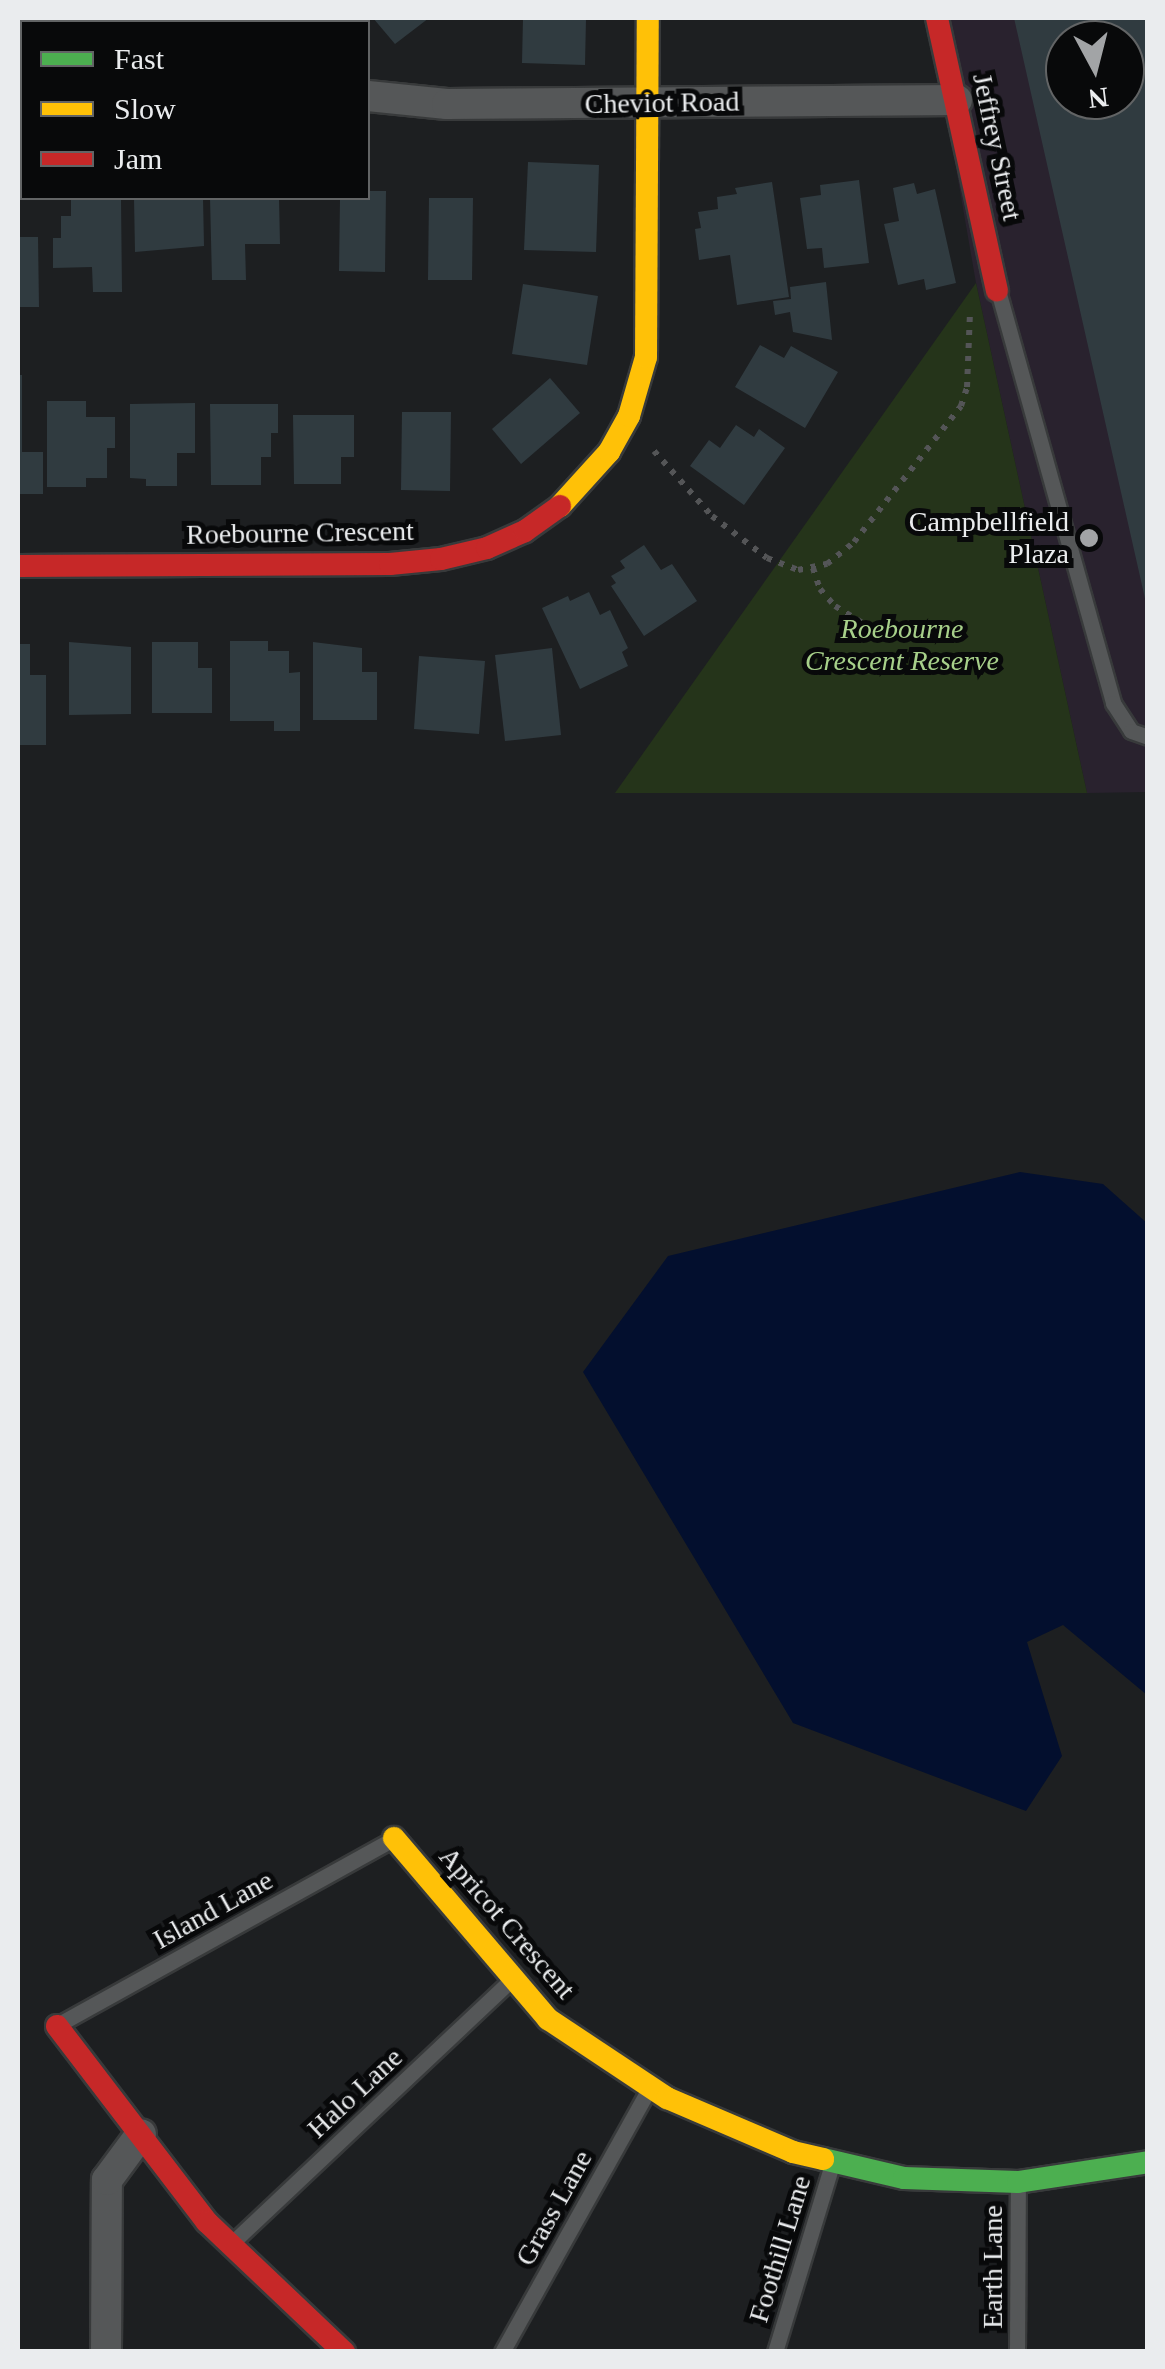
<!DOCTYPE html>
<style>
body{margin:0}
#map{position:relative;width:1165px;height:2369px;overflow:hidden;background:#1d1f21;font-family:Georgia,serif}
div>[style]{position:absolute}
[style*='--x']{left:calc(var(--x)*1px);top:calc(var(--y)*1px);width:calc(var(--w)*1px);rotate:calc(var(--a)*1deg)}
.commercial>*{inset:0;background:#29222e}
.green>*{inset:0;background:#25341a}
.water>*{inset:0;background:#030f2e}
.building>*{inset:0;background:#303b40}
.path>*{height:6px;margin-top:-3px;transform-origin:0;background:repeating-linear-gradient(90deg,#545557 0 5px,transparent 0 13px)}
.roads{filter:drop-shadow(2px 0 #383a3b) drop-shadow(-2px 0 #383a3b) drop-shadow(0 2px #383a3b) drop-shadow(0 -2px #383a3b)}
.lane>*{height:15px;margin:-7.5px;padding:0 7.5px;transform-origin:7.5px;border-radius:7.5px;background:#555758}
.street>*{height:30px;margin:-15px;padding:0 15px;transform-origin:15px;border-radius:15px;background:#555758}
.fast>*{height:22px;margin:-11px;padding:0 11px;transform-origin:11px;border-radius:11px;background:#4caf50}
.slow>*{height:22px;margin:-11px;padding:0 11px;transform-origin:11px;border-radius:11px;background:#ffc107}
.jam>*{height:22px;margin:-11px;padding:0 11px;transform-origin:11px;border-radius:11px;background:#c62828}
.dots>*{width:28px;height:28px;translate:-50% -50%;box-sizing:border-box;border:5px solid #08090a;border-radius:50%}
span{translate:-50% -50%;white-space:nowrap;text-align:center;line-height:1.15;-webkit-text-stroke:10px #08090a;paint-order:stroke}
.street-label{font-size:28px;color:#eaecee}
.poi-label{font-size:28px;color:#eaecee}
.right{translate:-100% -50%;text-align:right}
.park-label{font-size:28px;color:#a7d08a;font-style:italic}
.frame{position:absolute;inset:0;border:20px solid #eaecee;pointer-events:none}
.legend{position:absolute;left:20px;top:20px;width:350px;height:180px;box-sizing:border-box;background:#08090a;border:2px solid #626465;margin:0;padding:12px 18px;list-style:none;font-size:30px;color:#eaecee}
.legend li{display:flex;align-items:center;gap:20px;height:50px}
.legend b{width:50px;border:2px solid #626465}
.north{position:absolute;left:1045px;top:20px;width:100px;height:100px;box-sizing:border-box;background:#08090a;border:2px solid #626465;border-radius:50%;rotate:173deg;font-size:28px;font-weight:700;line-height:40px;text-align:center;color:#eaecee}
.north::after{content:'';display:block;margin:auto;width:35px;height:45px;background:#a2a4a6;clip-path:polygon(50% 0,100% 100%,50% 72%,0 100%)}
</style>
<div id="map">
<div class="commercial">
<i style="clip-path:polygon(evenodd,930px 18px,1147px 18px,1147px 792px,1087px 793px,976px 283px,930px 18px,1065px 40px,1125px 40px,1125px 100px,1065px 100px,1065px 40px)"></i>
</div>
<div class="green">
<i style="clip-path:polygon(976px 283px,1087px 793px,615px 793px)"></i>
</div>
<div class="water">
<i style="clip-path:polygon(1020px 1172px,1103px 1184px,1148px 1224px,1147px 1695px,1063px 1625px,1027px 1642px,1062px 1756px,1026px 1811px,793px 1723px,583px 1372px,668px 1256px)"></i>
</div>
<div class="building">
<i style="clip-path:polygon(373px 18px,429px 18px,395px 44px)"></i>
<i style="clip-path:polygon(523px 18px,586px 18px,585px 65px,522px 63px)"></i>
<i style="clip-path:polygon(evenodd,1014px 18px,1148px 18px,1148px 603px,1146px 603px,1014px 18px,1065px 40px,1125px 40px,1125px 100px,1065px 100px,1065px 40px)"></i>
<i style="clip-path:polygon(528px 162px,599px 165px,596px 252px,524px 250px)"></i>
<i style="clip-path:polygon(859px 180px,869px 263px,824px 268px,822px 248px,807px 249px,800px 198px,821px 195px,820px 185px)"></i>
<i style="clip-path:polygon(772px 182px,789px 297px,737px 305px,730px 255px,699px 260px,695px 229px,701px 228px,698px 212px,718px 209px,717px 197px,737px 194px,735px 188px)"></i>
<i style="clip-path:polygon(914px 183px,917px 194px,935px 189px,956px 283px,926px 290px,924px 279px,898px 285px,884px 224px,899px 221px,893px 188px)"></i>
<i style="clip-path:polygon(368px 191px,386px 191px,385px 272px,339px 271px,340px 198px,368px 198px)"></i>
<i style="clip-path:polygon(71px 198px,121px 198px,122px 292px,93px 292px,92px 267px,53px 268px,53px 238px,61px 238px,61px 216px,71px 216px)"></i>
<i style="clip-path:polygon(134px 198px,203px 198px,204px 246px,135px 252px)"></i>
<i style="clip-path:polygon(210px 198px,279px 198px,280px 244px,245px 244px,246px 280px,212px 280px)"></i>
<i style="clip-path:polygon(429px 198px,473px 198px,472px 280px,428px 280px)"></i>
<i style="clip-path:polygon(18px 237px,38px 237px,39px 307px,18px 307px)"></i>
<i style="clip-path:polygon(826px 282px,832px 340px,793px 332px,790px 312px,775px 315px,773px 301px,791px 299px,790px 287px)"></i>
<i style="clip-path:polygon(523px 284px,598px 296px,587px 365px,512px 354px)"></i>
<i style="clip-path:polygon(760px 345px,784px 358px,791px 346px,838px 372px,805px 428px,735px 387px)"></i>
<i style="clip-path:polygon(18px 375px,22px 375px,22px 452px,43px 452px,43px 494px,18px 494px)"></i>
<i style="clip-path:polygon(550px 378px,580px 413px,521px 464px,492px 429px)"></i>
<i style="clip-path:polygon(47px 401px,86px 401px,86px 417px,115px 417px,115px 448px,107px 448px,107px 478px,86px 478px,86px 487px,47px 487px)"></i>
<i style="clip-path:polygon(195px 403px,195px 453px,177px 453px,177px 486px,146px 486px,146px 479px,130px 478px,130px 404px)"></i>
<i style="clip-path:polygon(210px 404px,278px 404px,278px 433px,271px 433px,271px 457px,261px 457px,261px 485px,211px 485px)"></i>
<i style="clip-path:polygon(402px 412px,451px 412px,450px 491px,401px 490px)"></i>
<i style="clip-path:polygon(293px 415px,354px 415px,354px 457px,341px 457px,341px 484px,294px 484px)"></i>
<i style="clip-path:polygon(736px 425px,754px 437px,759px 429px,785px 448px,744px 505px,690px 466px,709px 440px,720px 448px)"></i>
<i style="clip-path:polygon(644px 545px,661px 570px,672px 564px,697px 601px,644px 636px,611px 586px,616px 583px,611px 576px,625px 568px,620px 561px)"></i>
<i style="clip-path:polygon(589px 592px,600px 615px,610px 610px,628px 648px,622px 652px,628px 666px,580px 689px,542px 608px,568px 596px,570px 601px)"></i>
<i style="clip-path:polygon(230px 641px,268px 641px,268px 651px,289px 651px,289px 673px,300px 672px,300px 731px,274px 731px,274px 721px,230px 721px)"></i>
<i style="clip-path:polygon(69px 642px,131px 647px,131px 714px,69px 715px)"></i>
<i style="clip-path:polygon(152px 642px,198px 642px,198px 668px,212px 668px,212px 713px,152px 713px)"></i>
<i style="clip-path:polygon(313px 642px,362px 648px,362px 672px,377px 672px,377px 720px,313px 720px)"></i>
<i style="clip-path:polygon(18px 644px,30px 644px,30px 675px,46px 675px,46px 745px,18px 745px)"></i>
<i style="clip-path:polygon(552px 648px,561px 735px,505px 741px,495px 655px)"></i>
<i style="clip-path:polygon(419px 656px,485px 661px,479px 734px,414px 729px)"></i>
</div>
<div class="path">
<i style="--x:654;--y:451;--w:87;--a:48.3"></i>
<i style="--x:712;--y:516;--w:69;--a:37.4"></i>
<i style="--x:767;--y:558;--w:33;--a:21"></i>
<i style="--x:798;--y:570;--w:30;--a:-12"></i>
<i style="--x:827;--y:564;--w:35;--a:-39"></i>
<i style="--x:854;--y:542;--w:173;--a:-51.8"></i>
<i style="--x:961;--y:406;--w:20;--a:-72"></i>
<i style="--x:967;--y:387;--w:74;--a:-87.7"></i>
<i style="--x:813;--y:568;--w:22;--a:72"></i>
<i style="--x:820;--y:589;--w:23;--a:49"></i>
<i style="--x:835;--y:606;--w:49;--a:31.8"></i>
</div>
<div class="roads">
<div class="lane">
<i style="--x:999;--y:294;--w:425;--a:74.4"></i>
<i style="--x:1113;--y:703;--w:33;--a:57"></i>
<i style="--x:1131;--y:731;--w:18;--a:19"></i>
<i style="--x:61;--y:2023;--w:377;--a:-29"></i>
<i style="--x:233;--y:2242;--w:382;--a:-43.3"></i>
<i style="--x:502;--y:2352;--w:301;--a:-60.8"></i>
<i style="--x:775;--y:2352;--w:196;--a:-73.1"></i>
<i style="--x:1017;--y:2352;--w:166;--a:-89.7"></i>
</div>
<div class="street">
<i style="--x:224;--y:18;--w:6;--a:39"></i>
<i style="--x:368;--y:96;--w:79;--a:5.8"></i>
<i style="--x:447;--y:104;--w:510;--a:-0.45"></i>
<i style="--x:18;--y:129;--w:4;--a:-14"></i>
<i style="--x:106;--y:2352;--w:172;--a:-89.7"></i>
<i style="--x:107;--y:2180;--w:57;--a:-53.5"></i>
</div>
<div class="fast">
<i style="--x:823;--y:2159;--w:83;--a:13.2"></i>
<i style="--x:904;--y:2178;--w:114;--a:2"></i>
<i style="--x:1018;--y:2182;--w:132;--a:-8.7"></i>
</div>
<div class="slow">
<i style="--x:560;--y:506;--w:73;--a:-47.8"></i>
<i style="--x:609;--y:452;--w:41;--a:-60.9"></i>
<i style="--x:629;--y:416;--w:61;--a:-73.9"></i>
<i style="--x:646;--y:357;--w:339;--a:-89.7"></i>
<i style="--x:394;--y:1838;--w:238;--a:49.6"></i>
<i style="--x:548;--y:2019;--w:143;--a:33.6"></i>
<i style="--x:667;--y:2098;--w:137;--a:23.2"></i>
<i style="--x:793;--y:2152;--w:31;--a:13"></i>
</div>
<div class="jam">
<i style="--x:937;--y:18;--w:279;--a:77.6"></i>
<i style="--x:18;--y:566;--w:372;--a:-0.3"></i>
<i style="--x:390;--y:564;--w:51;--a:-5.6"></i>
<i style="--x:441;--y:559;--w:47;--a:-13.4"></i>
<i style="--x:487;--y:548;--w:42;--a:-24.1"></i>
<i style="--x:525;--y:531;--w:43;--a:-35.5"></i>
<i style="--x:57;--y:2026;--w:247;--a:52.6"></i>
<i style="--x:207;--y:2222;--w:189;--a:43.5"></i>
</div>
</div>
<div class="dots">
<i style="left:1089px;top:538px;background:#a2a4a6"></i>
</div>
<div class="street-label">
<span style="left:662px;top:103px;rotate:-1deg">Cheviot Road</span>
<span style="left:997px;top:147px;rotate:78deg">Jeffrey Street</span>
<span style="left:300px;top:533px;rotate:-1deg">Roebourne Crescent</span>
<span style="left:213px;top:1910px;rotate:-29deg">Island Lane</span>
<span style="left:507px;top:1923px;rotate:49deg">Apricot Crescent</span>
<span style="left:355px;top:2093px;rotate:-43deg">Halo Lane</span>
<span style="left:554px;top:2208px;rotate:-61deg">Grass Lane</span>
<span style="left:780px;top:2249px;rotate:-73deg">Foothill Lane</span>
<span style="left:993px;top:2267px;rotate:-90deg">Earth Lane</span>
</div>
<div class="poi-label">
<span class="right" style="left:1069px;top:538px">Campbellfield<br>Plaza</span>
</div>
<div class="park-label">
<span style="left:902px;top:645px">Roebourne<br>Crescent Reserve</span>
</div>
<div class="frame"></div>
<ul class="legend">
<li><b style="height:12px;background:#4caf50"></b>Fast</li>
<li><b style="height:12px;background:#ffc107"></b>Slow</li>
<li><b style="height:12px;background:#c62828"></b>Jam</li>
</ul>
<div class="north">N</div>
</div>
